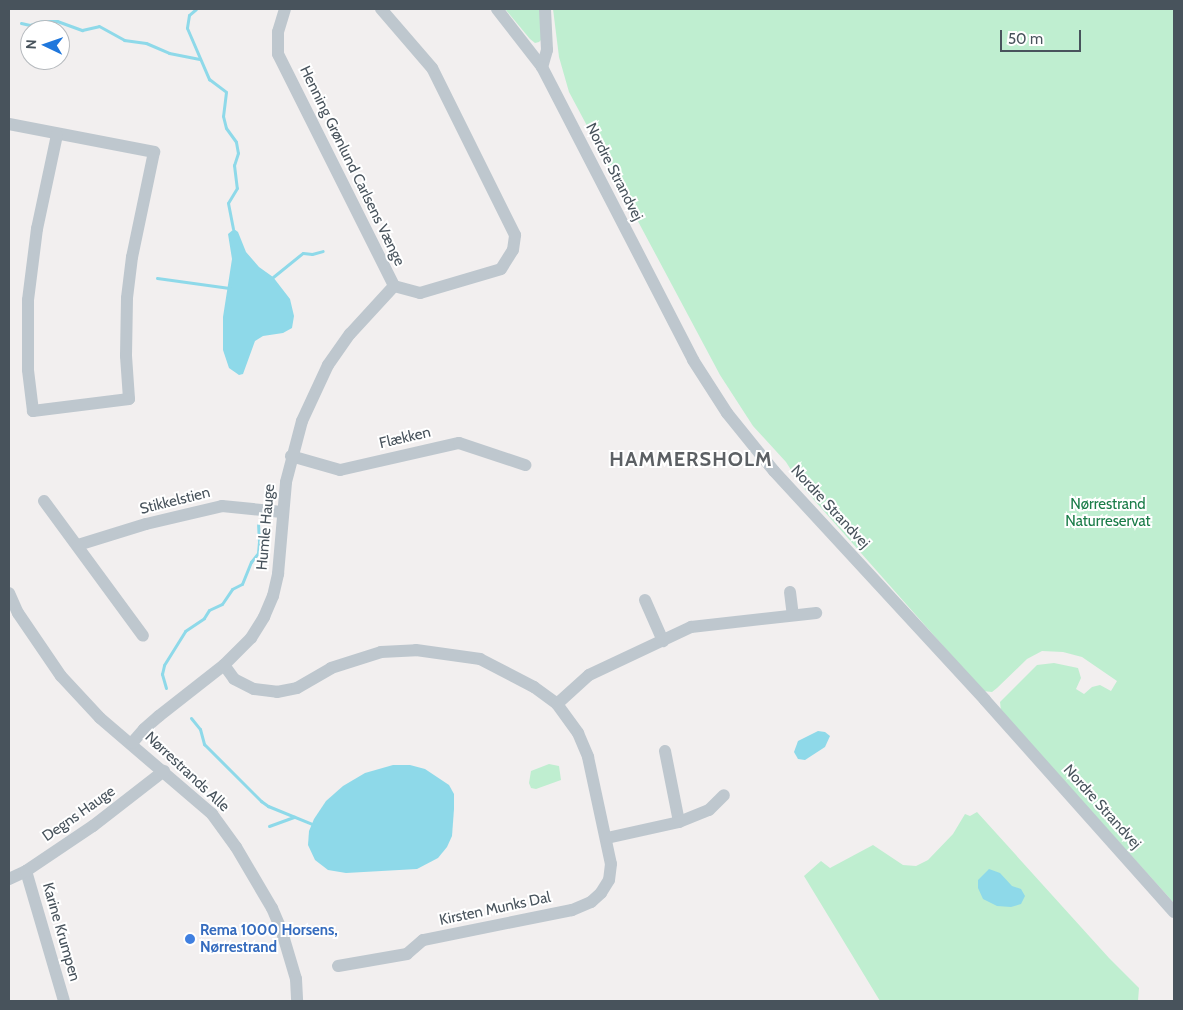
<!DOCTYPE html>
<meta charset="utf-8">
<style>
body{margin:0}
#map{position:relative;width:1183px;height:1010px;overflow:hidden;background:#f2efef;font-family:Cabin,sans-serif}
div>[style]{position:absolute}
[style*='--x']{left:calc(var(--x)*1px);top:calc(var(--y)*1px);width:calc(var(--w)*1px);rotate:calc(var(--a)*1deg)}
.green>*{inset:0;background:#bfeed0}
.water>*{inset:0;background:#8ed9e9}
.stream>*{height:3px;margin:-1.5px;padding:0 1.5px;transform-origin:1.5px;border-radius:1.5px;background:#8ed9e9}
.street>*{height:12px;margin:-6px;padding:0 6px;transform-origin:6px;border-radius:6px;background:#bec7ce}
.dots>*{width:14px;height:14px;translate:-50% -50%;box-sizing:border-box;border:2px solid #fff;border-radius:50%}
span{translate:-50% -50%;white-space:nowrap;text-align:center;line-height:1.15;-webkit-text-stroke:4px #fff;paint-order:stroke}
.street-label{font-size:15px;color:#48535c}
.park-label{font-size:15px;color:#1a7c48}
.shop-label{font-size:15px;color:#366cbe;font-weight:700}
.left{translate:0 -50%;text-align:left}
.district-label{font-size:20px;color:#5c6064;font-weight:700;letter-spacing:1px}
.frame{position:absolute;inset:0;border:10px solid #48535c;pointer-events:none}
.north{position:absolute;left:20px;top:20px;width:50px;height:50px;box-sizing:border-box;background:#fff;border:1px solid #b6babe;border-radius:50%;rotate:273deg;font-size:14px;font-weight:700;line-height:20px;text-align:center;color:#48535c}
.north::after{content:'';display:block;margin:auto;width:18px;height:22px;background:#1f77dc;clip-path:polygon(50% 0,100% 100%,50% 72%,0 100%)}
.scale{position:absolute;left:1000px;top:30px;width:81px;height:22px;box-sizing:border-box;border:2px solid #48535c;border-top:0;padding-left:6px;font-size:15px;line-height:18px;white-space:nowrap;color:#48535c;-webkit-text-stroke:4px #fff;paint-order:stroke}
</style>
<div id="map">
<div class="green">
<i style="clip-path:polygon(505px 9px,541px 9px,542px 39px,539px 42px,535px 43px,530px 39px)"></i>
<i style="clip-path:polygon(553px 9px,1174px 9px,1174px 903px,1001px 711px,1000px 702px,1037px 665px,1054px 663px,1078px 668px,1081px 678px,1076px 689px,1084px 694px,1092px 687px,1100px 685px,1111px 691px,1117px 681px,1082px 657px,1063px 652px,1042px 651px,1027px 659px,997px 688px,992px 692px,983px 691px,800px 484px,786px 462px,753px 426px,720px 375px,569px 92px,559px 57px)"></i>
<i style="clip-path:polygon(549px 764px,559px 766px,561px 780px,536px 789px,531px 788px,529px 783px,531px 771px)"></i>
<i style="clip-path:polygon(977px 812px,1109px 958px,1139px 988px,1138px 1001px,880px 1001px,804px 876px,821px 861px,830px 868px,873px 845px,903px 865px,916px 866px,928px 860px,953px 834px,965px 814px,970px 816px)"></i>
</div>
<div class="water">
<i style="clip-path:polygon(234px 229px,238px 232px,246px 252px,259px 267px,273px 277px,290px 299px,294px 316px,292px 328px,283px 333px,263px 336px,255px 341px,243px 374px,239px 375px,229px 368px,223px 350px,223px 317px,232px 259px,228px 234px)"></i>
<i style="clip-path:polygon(818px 731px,825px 732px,830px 736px,825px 747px,805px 760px,798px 759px,794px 752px,798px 741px)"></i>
<i style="clip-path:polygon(393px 765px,410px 765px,425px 769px,449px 785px,454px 794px,454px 809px,452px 836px,447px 847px,438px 858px,417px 869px,346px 873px,328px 870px,315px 860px,308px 845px,309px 831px,314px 819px,326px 801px,343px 786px,365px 773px)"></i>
<i style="clip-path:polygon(989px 869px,1000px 873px,1012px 886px,1021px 889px,1025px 896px,1021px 904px,1011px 907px,997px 906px,983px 899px,978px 888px,978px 880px)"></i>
</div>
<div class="stream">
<i style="--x:196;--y:9;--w:9;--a:139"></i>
<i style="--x:189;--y:15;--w:13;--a:99"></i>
<i style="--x:187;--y:28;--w:56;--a:66.7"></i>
<i style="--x:209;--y:79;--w:21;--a:37"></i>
<i style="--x:226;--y:92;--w:24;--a:97"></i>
<i style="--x:223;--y:116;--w:12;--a:76"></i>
<i style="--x:226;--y:128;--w:17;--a:54"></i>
<i style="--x:236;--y:142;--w:11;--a:80"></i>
<i style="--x:238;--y:153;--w:13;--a:108"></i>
<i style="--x:234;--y:165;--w:23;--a:83"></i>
<i style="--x:237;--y:188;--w:17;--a:121"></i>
<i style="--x:228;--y:203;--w:26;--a:79"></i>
<i style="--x:21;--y:23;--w:9;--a:13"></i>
<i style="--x:30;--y:25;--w:13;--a:-18"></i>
<i style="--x:42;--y:21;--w:15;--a:0"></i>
<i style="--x:57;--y:21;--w:27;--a:20"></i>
<i style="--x:82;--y:30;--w:17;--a:-13"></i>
<i style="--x:99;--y:26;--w:29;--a:29"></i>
<i style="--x:124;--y:40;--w:22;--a:8"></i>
<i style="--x:146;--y:43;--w:25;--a:23"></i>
<i style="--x:169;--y:53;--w:31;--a:11"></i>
<i style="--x:273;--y:277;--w:38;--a:-39"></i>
<i style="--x:303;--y:253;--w:9;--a:6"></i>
<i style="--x:312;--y:254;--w:11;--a:-15"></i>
<i style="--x:157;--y:278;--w:73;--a:7.9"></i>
<i style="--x:166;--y:688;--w:15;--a:-106"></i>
<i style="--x:162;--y:674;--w:9;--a:-77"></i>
<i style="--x:164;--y:665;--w:40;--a:-58"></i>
<i style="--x:185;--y:631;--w:23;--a:-34"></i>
<i style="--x:204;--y:618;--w:9;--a:-58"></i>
<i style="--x:209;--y:610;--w:14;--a:-25"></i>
<i style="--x:222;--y:604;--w:18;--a:-56"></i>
<i style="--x:232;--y:589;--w:11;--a:-27"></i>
<i style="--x:242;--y:584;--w:24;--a:-68"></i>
<i style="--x:251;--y:562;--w:11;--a:-52"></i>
<i style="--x:258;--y:553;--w:11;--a:-85"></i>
<i style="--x:259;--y:542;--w:17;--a:-93"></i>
<i style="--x:191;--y:718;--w:14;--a:51"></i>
<i style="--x:200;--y:729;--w:16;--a:75"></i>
<i style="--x:204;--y:744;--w:81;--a:45"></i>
<i style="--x:261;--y:801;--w:9;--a:36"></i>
<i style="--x:268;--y:806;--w:48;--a:22.2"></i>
<i style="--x:269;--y:826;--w:27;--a:-20"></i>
</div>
<div class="street">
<i style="--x:285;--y:9;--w:24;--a:107"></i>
<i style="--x:278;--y:32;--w:22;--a:90"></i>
<i style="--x:278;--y:54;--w:259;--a:63.4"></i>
<i style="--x:394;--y:286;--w:27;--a:15"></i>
<i style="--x:420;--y:293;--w:84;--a:-16.5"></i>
<i style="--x:501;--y:269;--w:22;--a:-58"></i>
<i style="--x:513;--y:250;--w:15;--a:-82"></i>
<i style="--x:515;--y:235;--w:186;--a:-116.4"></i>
<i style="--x:432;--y:68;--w:78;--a:-130.8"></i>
<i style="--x:497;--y:9;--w:73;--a:52.2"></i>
<i style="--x:545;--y:9;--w:41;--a:87.2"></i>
<i style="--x:547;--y:50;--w:18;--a:106"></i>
<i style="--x:542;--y:67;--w:330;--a:62.7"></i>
<i style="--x:693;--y:360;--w:63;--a:57.3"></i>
<i style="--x:727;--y:413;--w:75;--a:51"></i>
<i style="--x:774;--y:471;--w:311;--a:47.3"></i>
<i style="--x:985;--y:700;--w:284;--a:48.3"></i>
<i style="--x:9;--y:124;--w:148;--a:10.9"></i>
<i style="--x:154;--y:152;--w:107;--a:101.8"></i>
<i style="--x:132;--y:257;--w:41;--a:97"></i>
<i style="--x:127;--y:298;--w:58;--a:91"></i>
<i style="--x:126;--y:356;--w:43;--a:86"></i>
<i style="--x:129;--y:399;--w:97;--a:172.9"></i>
<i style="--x:33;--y:411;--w:41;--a:-97"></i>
<i style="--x:28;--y:370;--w:70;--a:-90"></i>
<i style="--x:28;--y:300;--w:72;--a:-82.8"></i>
<i style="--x:37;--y:229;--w:96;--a:-78"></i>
<i style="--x:291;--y:456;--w:51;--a:15.9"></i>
<i style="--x:340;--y:470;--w:122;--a:-12.8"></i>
<i style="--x:459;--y:443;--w:70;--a:18.4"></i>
<i style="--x:44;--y:501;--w:167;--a:53.7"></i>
<i style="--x:78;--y:545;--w:71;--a:-17.2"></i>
<i style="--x:146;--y:524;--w:78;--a:-13.3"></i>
<i style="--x:222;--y:506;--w:60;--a:5.7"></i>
<i style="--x:790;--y:592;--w:23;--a:83"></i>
<i style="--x:9;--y:593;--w:22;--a:66"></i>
<i style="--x:18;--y:613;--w:76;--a:55.7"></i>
<i style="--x:61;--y:676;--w:57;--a:47.1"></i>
<i style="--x:100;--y:718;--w:148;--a:40.6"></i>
<i style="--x:212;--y:814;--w:41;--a:54"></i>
<i style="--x:236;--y:847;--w:71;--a:59.5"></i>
<i style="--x:272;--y:908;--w:26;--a:67"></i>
<i style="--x:282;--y:932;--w:49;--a:73.4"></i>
<i style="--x:296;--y:979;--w:22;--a:87"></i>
<i style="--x:645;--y:600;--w:45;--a:66.3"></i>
<i style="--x:224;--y:665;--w:17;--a:54"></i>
<i style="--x:234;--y:679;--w:22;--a:27"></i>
<i style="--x:254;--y:689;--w:23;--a:7"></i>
<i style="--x:277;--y:692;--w:20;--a:-11"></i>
<i style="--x:297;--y:688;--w:39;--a:-30"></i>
<i style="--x:331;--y:668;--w:52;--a:-17.7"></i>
<i style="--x:381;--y:652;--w:35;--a:-3"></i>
<i style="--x:416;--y:650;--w:65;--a:8"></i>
<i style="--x:480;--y:659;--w:61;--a:27.4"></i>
<i style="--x:534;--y:687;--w:29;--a:36"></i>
<i style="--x:557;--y:704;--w:36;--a:54"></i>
<i style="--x:578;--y:733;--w:26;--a:67"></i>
<i style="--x:588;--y:757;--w:109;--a:77.9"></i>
<i style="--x:611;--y:864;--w:16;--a:97"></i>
<i style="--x:609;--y:880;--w:15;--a:122"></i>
<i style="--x:601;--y:893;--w:13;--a:138"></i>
<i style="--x:591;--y:902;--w:21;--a:157"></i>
<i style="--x:572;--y:910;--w:152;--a:168.6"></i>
<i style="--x:423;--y:940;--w:21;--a:139"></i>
<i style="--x:407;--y:954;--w:70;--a:170.1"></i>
<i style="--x:557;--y:704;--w:43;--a:-42.2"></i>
<i style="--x:589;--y:675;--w:113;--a:-25.2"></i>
<i style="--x:691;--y:627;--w:126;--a:-6.4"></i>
<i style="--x:132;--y:743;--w:18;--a:-49"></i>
<i style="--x:144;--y:729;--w:20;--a:-41"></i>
<i style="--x:159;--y:716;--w:83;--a:-38.1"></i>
<i style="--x:224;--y:665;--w:38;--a:-45"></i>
<i style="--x:251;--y:638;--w:25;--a:-58"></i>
<i style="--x:264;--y:617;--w:23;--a:-67"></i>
<i style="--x:273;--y:596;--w:23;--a:-77"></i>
<i style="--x:278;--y:574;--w:92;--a:-85"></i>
<i style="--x:286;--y:482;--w:63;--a:-75.3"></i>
<i style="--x:302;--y:421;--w:62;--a:-65.1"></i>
<i style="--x:328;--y:365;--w:38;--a:-55"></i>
<i style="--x:350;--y:334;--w:65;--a:-47.5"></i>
<i style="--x:665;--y:751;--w:72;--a:78.8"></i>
<i style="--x:607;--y:838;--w:74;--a:-12.5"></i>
<i style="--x:679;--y:822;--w:32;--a:-22"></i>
<i style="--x:709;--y:810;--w:21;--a:-45"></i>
<i style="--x:26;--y:871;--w:135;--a:73.7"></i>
<i style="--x:9;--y:879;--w:19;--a:-25"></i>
<i style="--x:26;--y:871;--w:81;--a:-33.9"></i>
<i style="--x:93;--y:826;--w:90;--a:-37.8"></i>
</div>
<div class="dots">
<i style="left:190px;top:939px;background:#3f7fe0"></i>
</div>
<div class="street-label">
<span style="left:352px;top:166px;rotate:64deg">Henning Grønlund Carlsens Vænge</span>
<span style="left:614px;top:172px;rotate:63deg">Nordre Strandvej</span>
<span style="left:405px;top:438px;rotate:-13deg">Flækken</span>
<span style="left:175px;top:501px;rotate:-14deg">Stikkelstien</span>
<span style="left:830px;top:507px;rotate:47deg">Nordre Strandvej</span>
<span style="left:266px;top:527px;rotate:-85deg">Humle Hauge</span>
<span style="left:187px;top:772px;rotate:43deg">Nørrestrands Alle</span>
<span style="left:1102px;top:807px;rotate:48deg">Nordre Strandvej</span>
<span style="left:79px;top:814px;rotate:-35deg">Degns Hauge</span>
<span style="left:495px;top:909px;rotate:-12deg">Kirsten Munks Dal</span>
<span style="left:61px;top:932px;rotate:74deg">Karine Krumpen</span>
</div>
<div class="park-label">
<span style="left:1108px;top:513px">Nørrestrand<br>Naturreservat</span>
</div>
<div class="shop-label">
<span class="left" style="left:200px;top:939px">Rema 1000 Horsens,<br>Nørrestrand</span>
</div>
<div class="district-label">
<span style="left:691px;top:459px">HAMMERSHOLM</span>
</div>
<div class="frame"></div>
<div class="north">N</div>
<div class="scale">50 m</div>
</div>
